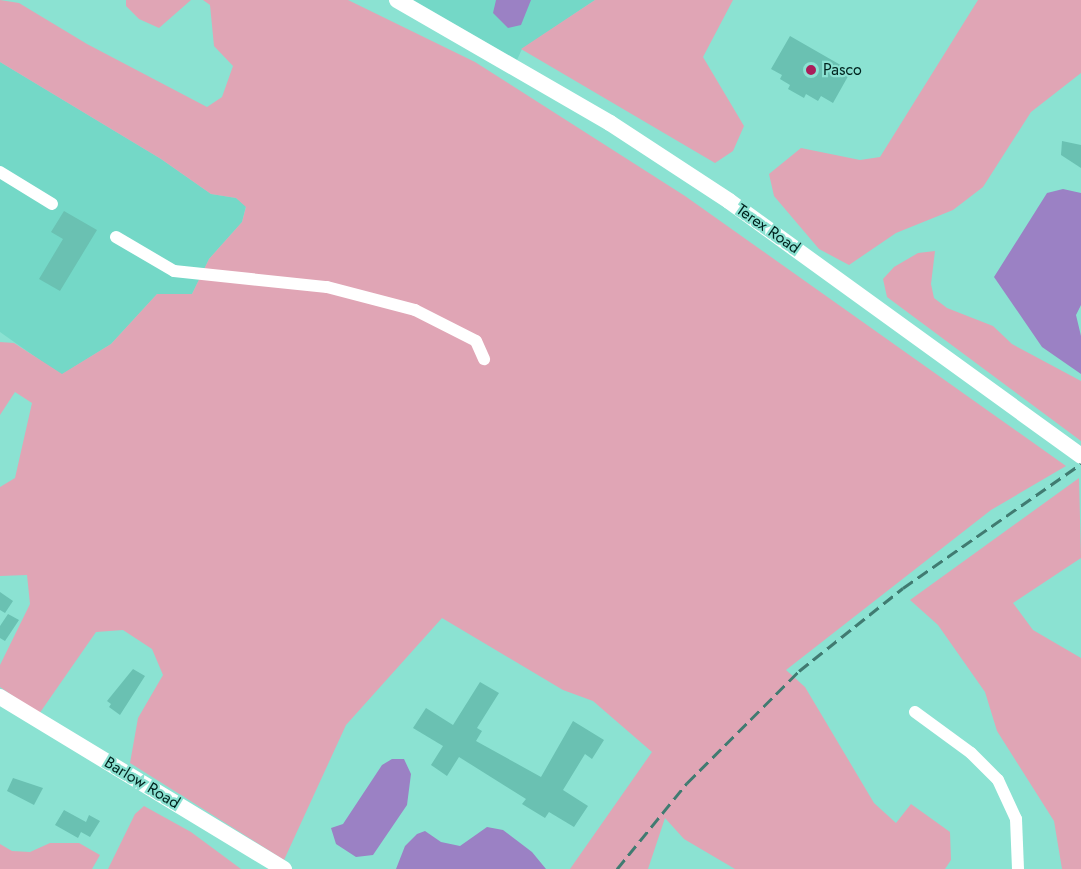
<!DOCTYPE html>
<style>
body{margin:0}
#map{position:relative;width:1081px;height:869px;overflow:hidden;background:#8be2d2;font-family:Jost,sans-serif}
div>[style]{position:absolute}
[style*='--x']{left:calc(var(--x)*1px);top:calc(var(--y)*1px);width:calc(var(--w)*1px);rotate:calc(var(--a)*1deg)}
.built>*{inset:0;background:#74d8c7}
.green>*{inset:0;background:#e0a5b5}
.water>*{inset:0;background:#9b81c4}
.building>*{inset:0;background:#6ac1b2}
.street>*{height:12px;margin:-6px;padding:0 6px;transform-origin:6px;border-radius:6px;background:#fff}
.secondary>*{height:16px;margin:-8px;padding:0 8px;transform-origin:8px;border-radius:8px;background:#fff}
.rail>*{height:3px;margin-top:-1.5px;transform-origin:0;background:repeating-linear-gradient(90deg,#407b71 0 12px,transparent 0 18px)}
.dots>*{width:16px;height:16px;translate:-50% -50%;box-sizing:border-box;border:3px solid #8be2d2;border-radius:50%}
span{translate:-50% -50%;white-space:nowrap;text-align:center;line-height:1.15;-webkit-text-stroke:4.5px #8be2d2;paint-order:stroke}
.poi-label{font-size:16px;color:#00231e}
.left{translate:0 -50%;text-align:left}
.street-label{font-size:16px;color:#00231e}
</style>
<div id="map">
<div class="built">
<i style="clip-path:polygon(413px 0,595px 0,522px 49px,517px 60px)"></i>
<i style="clip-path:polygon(0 62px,161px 159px,211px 194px,236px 198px,246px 206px,242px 222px,209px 259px,192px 294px,157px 294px,111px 344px,61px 375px,0 332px)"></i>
</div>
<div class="green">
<i style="clip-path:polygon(0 0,19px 3px,87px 44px,207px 107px,222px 97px,233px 66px,214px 46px,210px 5px,203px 0,348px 0,475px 62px,685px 196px,1066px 466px,991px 510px,786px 670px,805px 687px,874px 803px,896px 823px,911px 804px,950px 832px,951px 860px,945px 869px,735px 869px,684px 839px,665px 818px,648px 869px,570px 869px,652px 752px,593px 701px,563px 690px,442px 618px,346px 725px,284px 860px,130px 763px,138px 718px,163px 675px,152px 649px,123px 630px,96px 632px,39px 714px,0 687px,0 665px,30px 604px,27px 575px,0 576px,0 487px,15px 478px,32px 403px,15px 392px,0 415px,0 342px,14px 343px,62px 374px,111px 344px,157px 294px,192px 294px,209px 259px,242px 222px,246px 207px,236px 198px,211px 194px,161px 159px,0 62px)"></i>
<i style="clip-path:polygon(126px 0,191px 0,159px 28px,139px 19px,126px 6px)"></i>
<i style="clip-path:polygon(595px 0,733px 0,703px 57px,744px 126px,733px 151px,715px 163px,521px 49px)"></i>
<i style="clip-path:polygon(978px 0,1081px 0,1081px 73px,1031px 112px,983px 187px,953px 210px,896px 233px,849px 265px,819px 249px,774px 196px,769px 174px,801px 148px,860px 160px,880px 157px)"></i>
<i style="clip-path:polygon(935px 251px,931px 284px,934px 298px,947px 308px,993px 326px,1012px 344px,1081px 381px,1081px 441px,887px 297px,883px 279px,894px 267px,918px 253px)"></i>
<i style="clip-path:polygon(1079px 478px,1081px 558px,1013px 603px,1033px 630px,1081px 658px,1081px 869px,1062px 869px,1054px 821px,997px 731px,985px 692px,938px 625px,910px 600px)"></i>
<i style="clip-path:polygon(144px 806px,191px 832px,241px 869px,108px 869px,135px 814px)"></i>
<i style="clip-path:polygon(50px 843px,79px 843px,100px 855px,92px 869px,0 869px,0 844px,12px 851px,30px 852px)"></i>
</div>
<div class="water">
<i style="clip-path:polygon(496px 0,531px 0,521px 25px,508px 28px,493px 13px)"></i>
<i style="clip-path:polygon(1063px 189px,1081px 193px,1081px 305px,1076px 315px,1081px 336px,1081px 374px,1042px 347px,994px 277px,1047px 193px)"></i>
<i style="clip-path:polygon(392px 759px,404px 759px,411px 774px,407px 805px,373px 855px,356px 857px,336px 844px,331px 828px,343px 824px,382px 765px)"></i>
<i style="clip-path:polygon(487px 827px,503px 830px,532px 852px,546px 869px,396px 869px,405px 846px,417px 834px,425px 831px,441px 842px,460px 846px)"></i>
</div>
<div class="building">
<i style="clip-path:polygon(790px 36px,851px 71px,833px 103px,821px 96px,818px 101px,806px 94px,804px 98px,788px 89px,790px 85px,780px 79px,782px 75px,771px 69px)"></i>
<i style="clip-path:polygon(1062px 141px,1081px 145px,1081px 168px,1061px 155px)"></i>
<i style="clip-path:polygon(64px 211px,97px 230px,60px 291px,39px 279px,63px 239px,51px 232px)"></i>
<i style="clip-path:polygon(0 592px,13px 601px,5px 613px,0 610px)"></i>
<i style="clip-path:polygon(8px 614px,19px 620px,5px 641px,0 638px,0 626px)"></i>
<i style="clip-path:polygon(133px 669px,145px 676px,120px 715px,109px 707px,111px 704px,107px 701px)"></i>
<i style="clip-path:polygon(480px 682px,499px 693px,477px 728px,482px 731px,476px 741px,541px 777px,573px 721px,604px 740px,592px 759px,585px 754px,563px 790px,588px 806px,574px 827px,549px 812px,545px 818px,522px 804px,526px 799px,459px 757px,447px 776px,431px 765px,443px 746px,413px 728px,426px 708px,453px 725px)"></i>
<i style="clip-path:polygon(13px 778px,43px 788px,34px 805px,7px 791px)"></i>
<i style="clip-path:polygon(64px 810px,86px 822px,89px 815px,100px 821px,90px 837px,81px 832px,78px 838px,55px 825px)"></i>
</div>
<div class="street">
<i style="--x:0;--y:172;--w:61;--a:31.6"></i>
<i style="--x:116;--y:237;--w:67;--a:30.4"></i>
<i style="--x:174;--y:271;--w:154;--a:6"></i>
<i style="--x:327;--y:287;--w:91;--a:14.6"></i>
<i style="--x:415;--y:310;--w:68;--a:26.9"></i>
<i style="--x:476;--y:341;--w:20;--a:66"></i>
<i style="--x:915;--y:712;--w:69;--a:36.2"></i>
<i style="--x:971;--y:753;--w:38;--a:45"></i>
<i style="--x:998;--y:780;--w:43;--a:65.2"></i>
<i style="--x:1016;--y:819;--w:50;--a:87.7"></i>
</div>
<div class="secondary">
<i style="--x:397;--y:0;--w:246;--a:30"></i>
<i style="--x:610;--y:123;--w:142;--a:33.2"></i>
<i style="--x:729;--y:201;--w:435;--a:35.9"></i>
<i style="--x:0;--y:697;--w:332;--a:31.2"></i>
</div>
<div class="rail">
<i style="--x:617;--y:869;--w:111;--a:-50.9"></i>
<i style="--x:687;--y:783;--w:158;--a:-45"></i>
<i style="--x:799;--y:671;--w:133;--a:-38.6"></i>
<i style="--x:903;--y:588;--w:217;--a:-34.9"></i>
</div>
<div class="dots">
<i style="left:811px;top:70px;background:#ab1d5a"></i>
</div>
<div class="poi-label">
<span class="left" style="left:823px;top:70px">Pasco</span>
</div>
<div class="street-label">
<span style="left:768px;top:229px;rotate:35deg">Terex Road</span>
<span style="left:142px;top:783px;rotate:31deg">Barlow Road</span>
</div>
</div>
